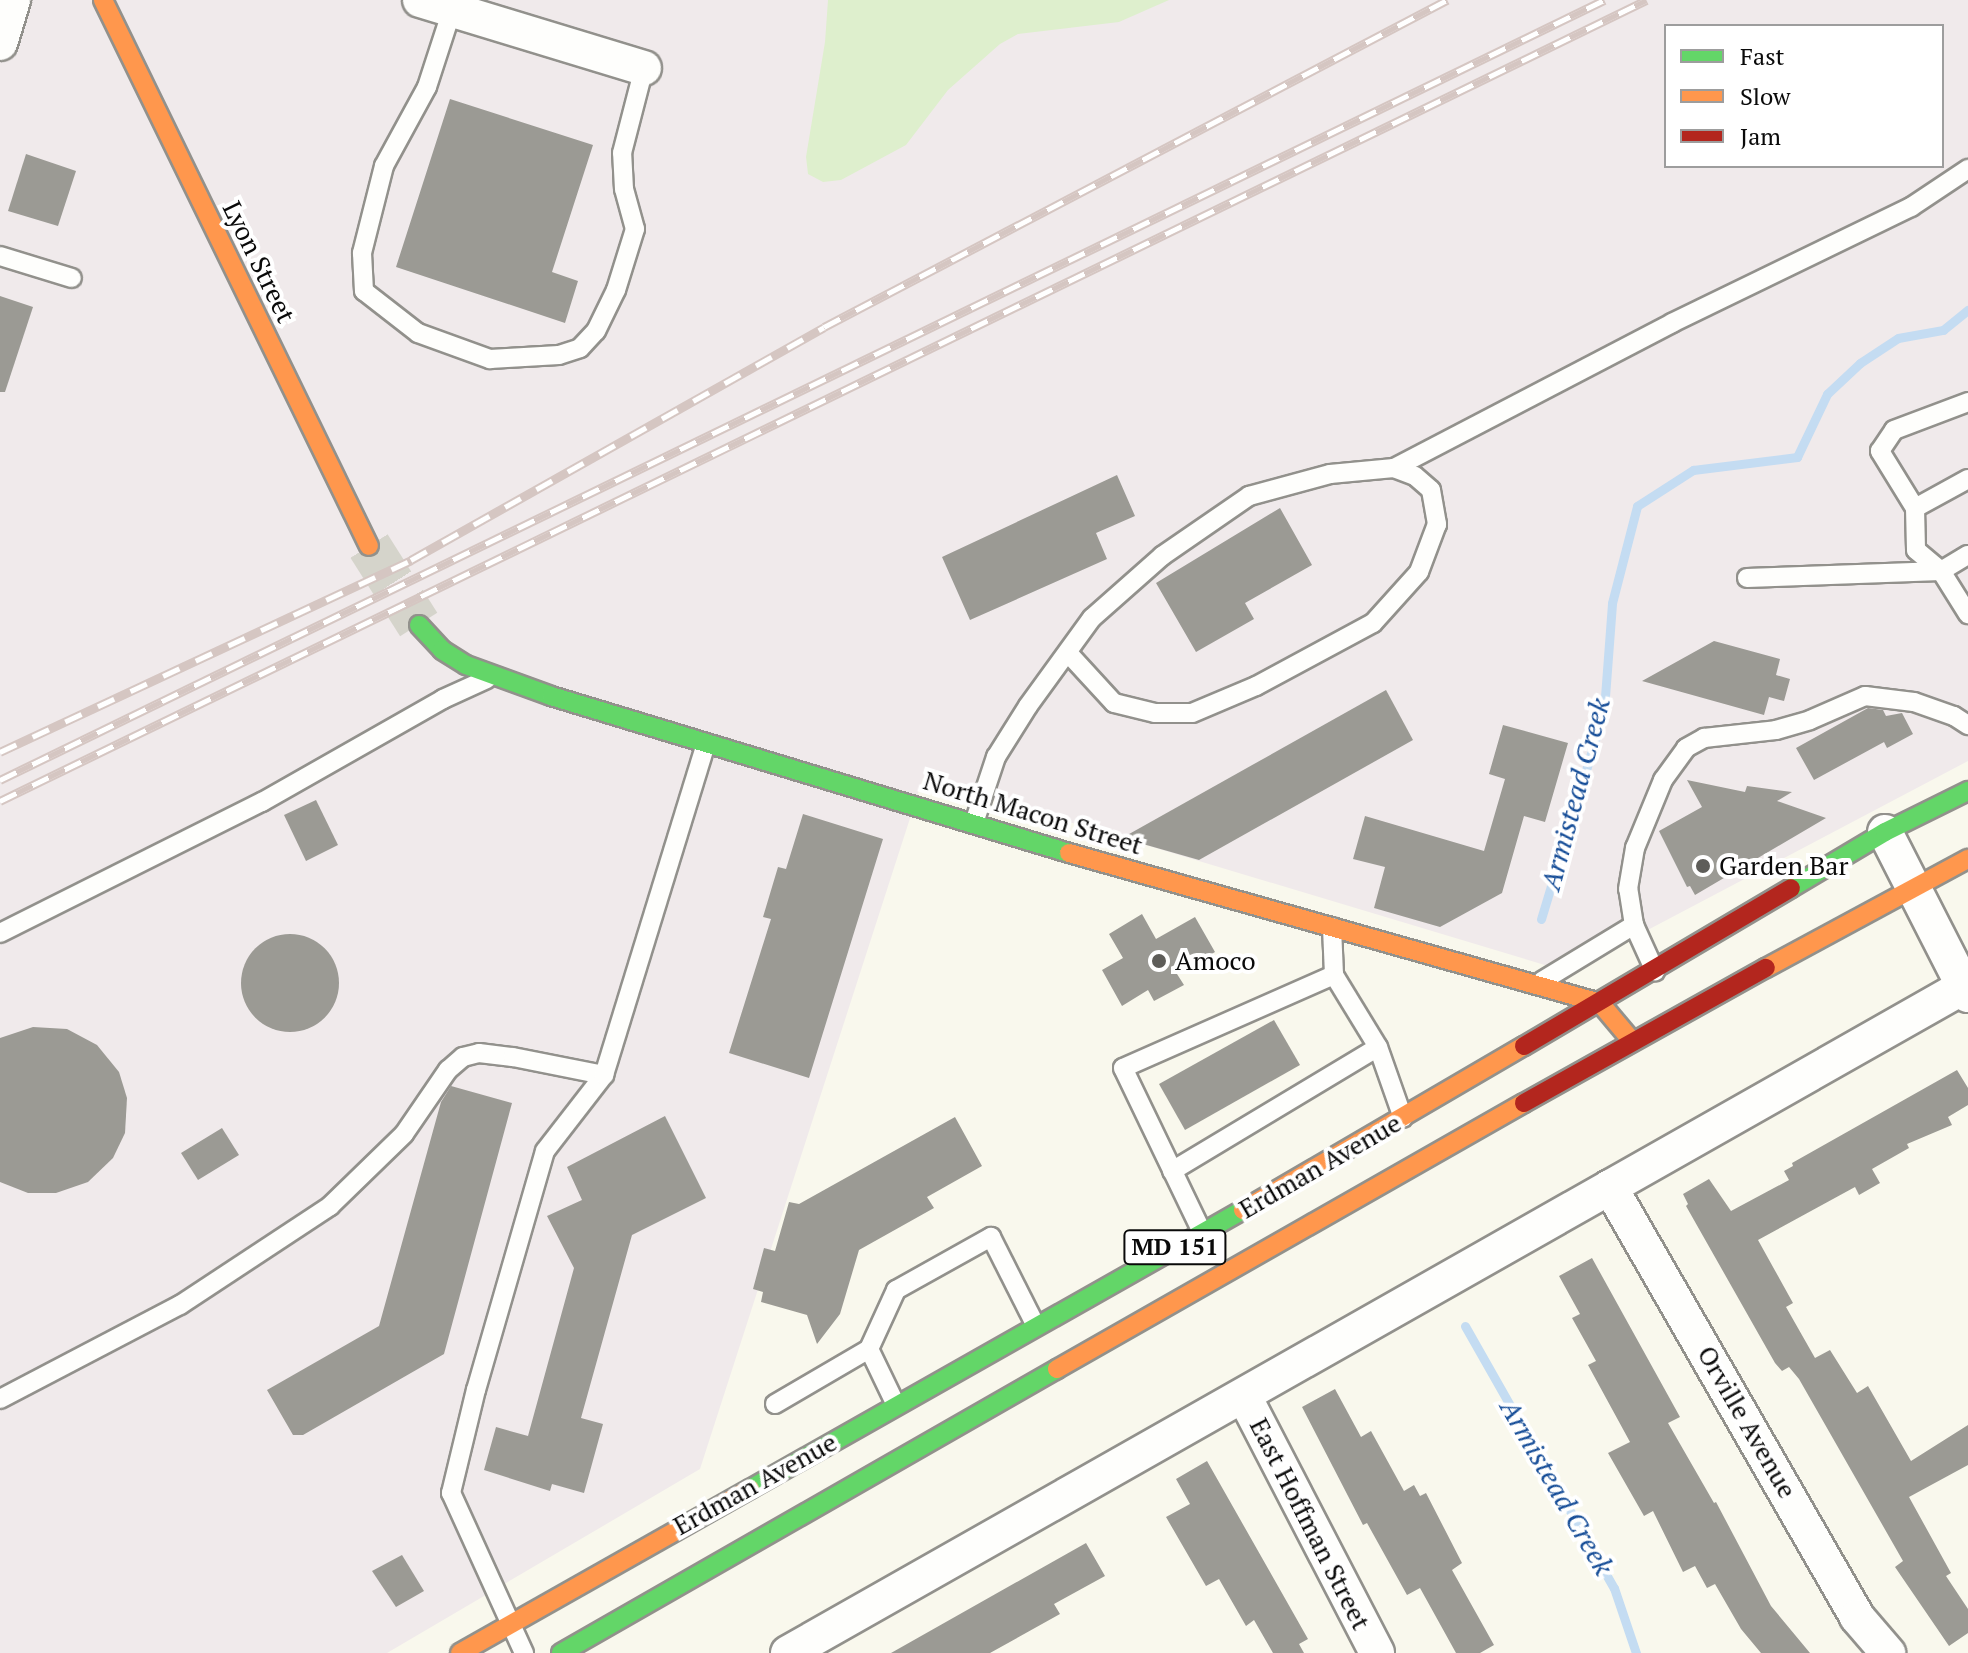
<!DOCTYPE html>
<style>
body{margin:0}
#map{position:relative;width:1968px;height:1653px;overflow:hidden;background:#f9f8ed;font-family:"PT Serif",serif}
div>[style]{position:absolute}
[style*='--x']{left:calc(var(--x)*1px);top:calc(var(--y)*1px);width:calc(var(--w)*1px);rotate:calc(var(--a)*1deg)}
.industrial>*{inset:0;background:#f0eaeb}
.green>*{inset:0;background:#deefcd}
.stream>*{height:9px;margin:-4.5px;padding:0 4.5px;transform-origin:4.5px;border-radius:4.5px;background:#c4dcf2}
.building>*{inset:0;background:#9b9a94}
.round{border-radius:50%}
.secondary-tunnel>*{height:44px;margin-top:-22px;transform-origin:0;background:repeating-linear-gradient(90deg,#d5d4cb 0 44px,transparent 0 66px)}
.roads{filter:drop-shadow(2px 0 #92918c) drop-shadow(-2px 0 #92918c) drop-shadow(0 2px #92918c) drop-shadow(0 -2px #92918c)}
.lane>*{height:18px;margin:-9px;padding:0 9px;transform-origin:9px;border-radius:9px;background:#fefefc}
.street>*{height:34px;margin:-17px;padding:0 17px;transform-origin:17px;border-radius:17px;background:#fefefc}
.fast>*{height:18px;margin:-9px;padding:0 9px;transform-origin:9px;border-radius:9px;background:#63d668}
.slow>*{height:18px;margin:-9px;padding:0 9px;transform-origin:9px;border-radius:9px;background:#ff974d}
.jam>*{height:18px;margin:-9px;padding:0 9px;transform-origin:9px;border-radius:9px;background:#b3261e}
.rail>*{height:9px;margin-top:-4.5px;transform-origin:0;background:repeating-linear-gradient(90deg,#fff 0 18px,#d5c6c2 0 36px);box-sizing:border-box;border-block:2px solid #d5c6c2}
.dots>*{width:22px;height:22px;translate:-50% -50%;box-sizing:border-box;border:4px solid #fff;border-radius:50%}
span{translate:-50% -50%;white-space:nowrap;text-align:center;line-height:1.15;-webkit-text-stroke:8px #fff;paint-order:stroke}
.shield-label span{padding:2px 6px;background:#fff;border:2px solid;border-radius:6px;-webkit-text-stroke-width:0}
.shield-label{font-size:24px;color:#0a0a0a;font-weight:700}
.street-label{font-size:26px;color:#0a0a0a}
.poi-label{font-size:26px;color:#0a0a0a}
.left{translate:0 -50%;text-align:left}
.water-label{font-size:28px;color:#174e98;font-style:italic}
.legend{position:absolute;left:1664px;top:24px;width:280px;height:144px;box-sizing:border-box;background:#fff;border:2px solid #9d9d9d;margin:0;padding:10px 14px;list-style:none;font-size:24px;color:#0a0a0a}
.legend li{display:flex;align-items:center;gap:16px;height:40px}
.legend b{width:40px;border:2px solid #9d9d9d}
</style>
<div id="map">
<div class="industrial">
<i style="clip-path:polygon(evenodd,8px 0,1968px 0,1968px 761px,1568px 972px,923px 778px,700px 1469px,387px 1653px,0 1653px,0 27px,8px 0,1666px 26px,1942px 26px,1942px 166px,1666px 166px,1666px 26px)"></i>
</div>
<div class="green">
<i style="clip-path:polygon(828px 0,1169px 0,1119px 22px,1018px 34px,1000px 44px,948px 90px,906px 145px,841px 180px,823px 182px,808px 174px,806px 157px,825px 42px)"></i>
</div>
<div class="stream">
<i style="--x:1541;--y:919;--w:218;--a:-73.2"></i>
<i style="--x:1604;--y:710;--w:107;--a:-85.7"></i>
<i style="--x:1612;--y:603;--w:100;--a:-75.5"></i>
<i style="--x:1637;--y:506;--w:67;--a:-32.7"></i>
<i style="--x:1693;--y:470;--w:105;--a:-7.1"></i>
<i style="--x:1797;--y:457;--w:70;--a:-64.5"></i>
<i style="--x:1827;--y:394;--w:45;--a:-43.2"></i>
<i style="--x:1860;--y:363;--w:45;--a:-33.3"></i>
<i style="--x:1898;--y:338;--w:46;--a:-10.1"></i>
<i style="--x:1943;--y:330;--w:32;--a:-39"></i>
<i style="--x:1465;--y:1326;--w:301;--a:60.4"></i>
<i style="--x:1614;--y:1588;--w:69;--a:71.3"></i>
</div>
<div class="building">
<i style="clip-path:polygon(450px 99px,593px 145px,552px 272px,578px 281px,565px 323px,396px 267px)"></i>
<i style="clip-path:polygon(26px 154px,76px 171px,58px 226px,8px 211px)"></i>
<i style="clip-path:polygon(0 296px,33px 307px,5px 392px,0 392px)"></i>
<i style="clip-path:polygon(1117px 475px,1135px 516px,1096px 533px,1107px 559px,970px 620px,942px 557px)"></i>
<i style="clip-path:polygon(1280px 508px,1312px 565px,1245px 603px,1254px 619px,1196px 652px,1156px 583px)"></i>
<i style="clip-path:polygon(1714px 641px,1780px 659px,1776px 675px,1790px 679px,1784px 701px,1769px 697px,1764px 715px,1642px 681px)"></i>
<i style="clip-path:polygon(1386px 690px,1413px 740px,1199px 860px,1122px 838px)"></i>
<i style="clip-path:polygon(1868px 708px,1883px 710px,1886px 716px,1902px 713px,1913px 734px,1887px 748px,1884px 742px,1814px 780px,1796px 748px)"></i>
<i style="clip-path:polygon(1503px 725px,1568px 743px,1545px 822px,1524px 816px,1502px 893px,1440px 927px,1374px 908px,1385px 867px,1353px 859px,1365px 816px,1484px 851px,1505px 779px,1489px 774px)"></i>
<i style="clip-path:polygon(1687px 780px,1745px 792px,1747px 786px,1792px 792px,1777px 801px,1826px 818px,1695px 895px,1690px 886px,1687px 887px,1659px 831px,1702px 807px)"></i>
<i style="clip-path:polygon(316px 800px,338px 845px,306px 861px,284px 815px)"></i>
<i style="clip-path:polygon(803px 814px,883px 839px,809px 1078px,729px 1053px,771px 919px,763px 917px,778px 867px,786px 869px)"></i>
<i style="clip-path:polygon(1142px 914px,1156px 939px,1195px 917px,1215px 952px,1177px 974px,1184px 985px,1154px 1001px,1148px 990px,1122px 1006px,1102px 970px,1123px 958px,1109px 934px)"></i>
<i class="round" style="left:241px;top:934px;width:98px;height:98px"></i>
<i style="clip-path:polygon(1274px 1020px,1300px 1065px,1185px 1130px,1159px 1084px)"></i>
<i style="clip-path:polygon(33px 1027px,67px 1029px,97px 1045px,119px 1072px,127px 1098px,125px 1133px,113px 1158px,88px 1182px,56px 1193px,28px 1193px,0 1182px,0 1038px)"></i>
<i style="clip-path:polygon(1957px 1070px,1968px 1088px,1968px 1105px,1948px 1117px,1952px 1125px,1907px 1144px,1909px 1148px,1872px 1169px,1880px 1183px,1859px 1195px,1855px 1187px,1758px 1240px,1793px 1303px,1786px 1307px,1815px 1358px,1830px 1350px,1857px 1393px,1868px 1386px,1911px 1461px,1968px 1425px,1968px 1465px,1909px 1497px,1951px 1573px,1946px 1576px,1968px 1609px,1968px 1633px,1949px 1646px,1895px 1567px,1903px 1561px,1799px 1379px,1789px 1367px,1782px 1371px,1775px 1363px,1686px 1206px,1688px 1204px,1683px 1194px,1709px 1179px,1731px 1211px,1789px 1180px,1784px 1171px,1793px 1166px,1792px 1163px)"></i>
<i style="clip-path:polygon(451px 1086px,512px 1103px,444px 1354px,303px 1435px,293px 1435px,267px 1390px,379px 1326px,441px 1102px)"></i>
<i style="clip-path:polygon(665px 1116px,706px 1198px,632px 1235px,581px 1418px,603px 1424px,584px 1493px,552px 1484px,550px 1491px,484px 1470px,496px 1427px,528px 1436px,574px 1268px,547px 1216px,582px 1200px,567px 1167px)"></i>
<i style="clip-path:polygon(955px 1117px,982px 1166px,927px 1197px,934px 1208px,859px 1250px,840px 1314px,817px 1344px,807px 1315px,761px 1302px,763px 1292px,753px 1289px,764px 1248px,775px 1251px,789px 1202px,799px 1204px)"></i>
<i style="clip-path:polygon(222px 1128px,239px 1155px,198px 1180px,181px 1153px)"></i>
<i style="clip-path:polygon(1592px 1258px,1680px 1417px,1668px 1423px,1714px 1503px,1716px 1502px,1771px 1606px,1810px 1653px,1761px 1653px,1741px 1629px,1715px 1584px,1707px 1588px,1695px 1566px,1683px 1572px,1653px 1511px,1644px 1516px,1608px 1453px,1630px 1442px,1588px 1365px,1596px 1361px,1572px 1318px,1580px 1314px,1559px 1276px)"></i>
<i style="clip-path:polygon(1335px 1389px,1361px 1437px,1371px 1431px,1404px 1491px,1414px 1485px,1420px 1496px,1426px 1493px,1462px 1563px,1452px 1570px,1494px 1645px,1480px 1653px,1456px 1653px,1420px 1588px,1407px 1595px,1367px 1523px,1363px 1525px,1302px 1407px)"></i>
<i style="clip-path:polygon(1207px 1461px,1308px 1639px,1299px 1644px,1304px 1653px,1273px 1653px,1254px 1620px,1246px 1626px,1219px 1579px,1206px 1586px,1166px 1517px,1190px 1504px,1176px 1479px)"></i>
<i style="clip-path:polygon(1086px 1543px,1105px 1576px,1054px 1604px,1060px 1614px,990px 1653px,891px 1653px)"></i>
<i style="clip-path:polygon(402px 1555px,424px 1591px,396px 1607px,372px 1571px)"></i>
</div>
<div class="secondary-tunnel">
<i style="--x:369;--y:546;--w:93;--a:57.7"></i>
</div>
<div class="roads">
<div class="lane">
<i style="--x:452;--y:10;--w:81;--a:108"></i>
<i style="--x:427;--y:87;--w:90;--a:118.6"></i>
<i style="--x:384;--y:166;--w:90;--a:104.2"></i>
<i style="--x:362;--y:253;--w:38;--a:87"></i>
<i style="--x:364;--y:291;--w:68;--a:37.9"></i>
<i style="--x:418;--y:333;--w:77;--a:19.9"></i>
<i style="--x:490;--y:359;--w:69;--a:-3.3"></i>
<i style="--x:559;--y:355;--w:22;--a:-18"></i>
<i style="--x:580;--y:348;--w:23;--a:-47"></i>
<i style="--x:596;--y:331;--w:46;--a:-64"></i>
<i style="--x:616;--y:290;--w:64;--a:-72.7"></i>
<i style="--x:635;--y:229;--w:41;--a:-105.4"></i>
<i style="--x:624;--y:189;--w:36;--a:-93"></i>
<i style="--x:622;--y:153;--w:88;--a:-75.5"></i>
<i style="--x:0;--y:256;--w:75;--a:17"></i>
<i style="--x:1394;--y:468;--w:314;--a:-27.5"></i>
<i style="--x:1672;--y:323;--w:266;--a:-25.9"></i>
<i style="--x:1911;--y:207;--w:69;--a:-33.7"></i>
<i style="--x:1968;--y:479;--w:60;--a:151.3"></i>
<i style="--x:1915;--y:508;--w:42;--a:88.6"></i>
<i style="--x:1916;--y:550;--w:33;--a:40"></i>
<i style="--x:1941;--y:571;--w:51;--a:57.9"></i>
<i style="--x:1915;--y:508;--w:67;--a:-121.6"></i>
<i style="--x:1880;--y:451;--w:25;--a:-56"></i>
<i style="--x:1894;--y:430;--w:79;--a:-20.7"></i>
<i style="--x:1747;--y:578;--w:194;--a:-2.1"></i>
<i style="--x:1941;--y:571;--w:31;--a:-31"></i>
<i style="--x:974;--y:823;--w:70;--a:-71.6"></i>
<i style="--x:996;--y:757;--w:60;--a:-57.9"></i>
<i style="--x:1028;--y:706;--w:109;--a:-54"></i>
<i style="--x:1092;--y:618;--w:94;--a:-41.5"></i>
<i style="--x:1162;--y:556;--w:106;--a:-34.6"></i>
<i style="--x:1249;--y:496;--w:84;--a:-15.2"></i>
<i style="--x:1330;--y:474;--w:64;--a:-5.4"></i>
<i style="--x:1394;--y:468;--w:22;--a:21"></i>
<i style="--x:1415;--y:476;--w:21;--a:41"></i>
<i style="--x:1431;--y:490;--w:35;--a:80"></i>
<i style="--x:1437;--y:524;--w:51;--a:110.6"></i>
<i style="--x:1419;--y:572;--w:69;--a:132"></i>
<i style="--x:1373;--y:623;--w:133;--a:151.7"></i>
<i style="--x:1256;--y:686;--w:69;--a:157.1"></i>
<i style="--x:1192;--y:713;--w:37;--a:180"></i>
<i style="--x:1155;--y:713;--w:42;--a:-166.3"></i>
<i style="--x:1114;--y:703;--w:67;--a:-132.6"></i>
<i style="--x:1634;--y:925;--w:36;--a:-99"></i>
<i style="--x:1628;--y:889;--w:42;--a:-80.3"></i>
<i style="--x:1635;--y:848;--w:74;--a:-67.6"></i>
<i style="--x:1663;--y:780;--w:39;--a:-54"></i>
<i style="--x:1686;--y:748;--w:21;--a:-29"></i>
<i style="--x:1704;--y:738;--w:72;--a:-6.3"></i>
<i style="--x:1776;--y:730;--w:35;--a:-16"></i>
<i style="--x:1810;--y:720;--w:60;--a:-23.6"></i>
<i style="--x:1865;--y:696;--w:49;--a:7"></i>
<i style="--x:1914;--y:702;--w:42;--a:19.3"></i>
<i style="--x:1954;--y:716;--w:17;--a:33"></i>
<i style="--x:0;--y:933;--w:293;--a:-26.6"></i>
<i style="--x:262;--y:802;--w:208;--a:-29.6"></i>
<i style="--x:443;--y:699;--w:48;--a:-24.4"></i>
<i style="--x:1334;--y:975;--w:84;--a:58.6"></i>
<i style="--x:1542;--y:981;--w:108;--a:-31.3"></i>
<i style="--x:1634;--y:925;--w:51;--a:65.5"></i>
<i style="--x:1172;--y:1171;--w:240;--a:-31"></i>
<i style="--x:1378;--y:1047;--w:75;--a:70.6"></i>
<i style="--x:1202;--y:1232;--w:182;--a:-115.7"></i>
<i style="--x:1123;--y:1068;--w:231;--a:-23.8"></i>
<i style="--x:1334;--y:975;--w:48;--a:-92.4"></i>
<i style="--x:0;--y:1399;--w:203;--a:-27.6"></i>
<i style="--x:180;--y:1305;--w:180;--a:-33.4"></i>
<i style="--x:330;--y:1206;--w:103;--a:-44.2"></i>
<i style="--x:404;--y:1134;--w:78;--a:-55.5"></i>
<i style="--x:448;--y:1070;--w:20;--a:-41"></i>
<i style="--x:463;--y:1057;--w:16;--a:-14"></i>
<i style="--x:479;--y:1053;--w:34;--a:7"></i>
<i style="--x:513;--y:1057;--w:93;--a:11.2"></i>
<i style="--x:775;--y:1404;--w:109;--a:-30.3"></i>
<i style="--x:896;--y:1405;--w:62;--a:-115.7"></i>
<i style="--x:869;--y:1349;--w:65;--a:-65.4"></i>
<i style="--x:896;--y:1290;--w:109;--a:-29.2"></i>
<i style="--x:991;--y:1237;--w:100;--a:63.2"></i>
<i style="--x:524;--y:1653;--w:176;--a:-114.5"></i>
<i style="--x:451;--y:1493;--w:106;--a:-76.4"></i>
<i style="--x:476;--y:1390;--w:249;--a:-73.9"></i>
<i style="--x:545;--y:1151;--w:96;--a:-52.2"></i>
<i style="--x:604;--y:1075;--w:347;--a:-72.9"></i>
</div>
<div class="street">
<i style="--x:420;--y:0;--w:234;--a:16.9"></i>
<i style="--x:0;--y:43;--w:45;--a:-73.2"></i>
<i style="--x:1885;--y:832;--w:183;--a:63"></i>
<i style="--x:1610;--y:1187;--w:496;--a:60.1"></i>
<i style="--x:1857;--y:1617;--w:48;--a:49.3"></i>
<i style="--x:1244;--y:1396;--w:289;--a:62.6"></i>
<i style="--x:788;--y:1653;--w:1351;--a:-29.54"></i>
</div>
<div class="fast">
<i style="--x:419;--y:625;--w:34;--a:47"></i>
<i style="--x:442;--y:650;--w:28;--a:32"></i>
<i style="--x:466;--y:665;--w:90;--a:20"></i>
<i style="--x:551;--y:696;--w:541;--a:16.86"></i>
<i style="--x:1791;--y:888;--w:109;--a:-30.8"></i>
<i style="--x:1885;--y:832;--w:93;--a:-26.3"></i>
<i style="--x:750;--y:1489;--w:566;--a:-29.51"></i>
<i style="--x:561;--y:1653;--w:572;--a:-29.79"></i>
</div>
<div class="slow">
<i style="--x:103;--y:0;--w:607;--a:64.03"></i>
<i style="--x:1069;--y:853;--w:552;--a:15.77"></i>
<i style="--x:1600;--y:1003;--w:50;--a:49.9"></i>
<i style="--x:1766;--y:968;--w:230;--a:-28.4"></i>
<i style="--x:1243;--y:1210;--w:325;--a:-30.3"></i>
<i style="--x:1057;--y:1369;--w:537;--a:-29.67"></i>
<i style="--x:460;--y:1653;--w:333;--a:-29.5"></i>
</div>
<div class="jam">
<i style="--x:1524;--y:1046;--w:310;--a:-30.6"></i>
<i style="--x:1524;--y:1103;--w:277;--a:-29.2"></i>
</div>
</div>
<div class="rail">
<i style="--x:0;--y:752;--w:454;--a:-25"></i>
<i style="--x:411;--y:560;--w:474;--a:-29.4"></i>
<i style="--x:824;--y:327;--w:704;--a:-27.69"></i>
<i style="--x:0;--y:780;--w:1784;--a:-25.93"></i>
<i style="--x:0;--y:801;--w:1831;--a:-25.94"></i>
</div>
<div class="dots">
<i style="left:1703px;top:866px;background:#5e5d59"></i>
<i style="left:1159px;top:961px;background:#5e5d59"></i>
</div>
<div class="shield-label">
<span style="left:1175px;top:1247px">MD 151</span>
</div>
<div class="street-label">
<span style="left:259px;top:262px;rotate:64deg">Lyon Street</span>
<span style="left:1033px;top:813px;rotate:17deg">North Macon Street</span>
<span style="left:1320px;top:1166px;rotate:-30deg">Erdman Avenue</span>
<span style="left:1747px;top:1422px;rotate:60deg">Orville Avenue</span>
<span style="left:755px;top:1484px;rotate:-29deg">Erdman Avenue</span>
<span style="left:1310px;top:1524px;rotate:63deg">East Hoffman Street</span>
</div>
<div class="poi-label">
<span class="left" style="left:1719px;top:866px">Garden Bar</span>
<span class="left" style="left:1175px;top:961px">Amoco</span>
</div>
<div class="water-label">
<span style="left:1575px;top:794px;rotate:-75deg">Armistead Creek</span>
<span style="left:1557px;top:1487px;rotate:60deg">Armistead Creek</span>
</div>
<ul class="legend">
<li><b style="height:10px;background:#63d668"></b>Fast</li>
<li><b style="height:10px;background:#ff974d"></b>Slow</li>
<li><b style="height:10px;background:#b3261e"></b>Jam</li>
</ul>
</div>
